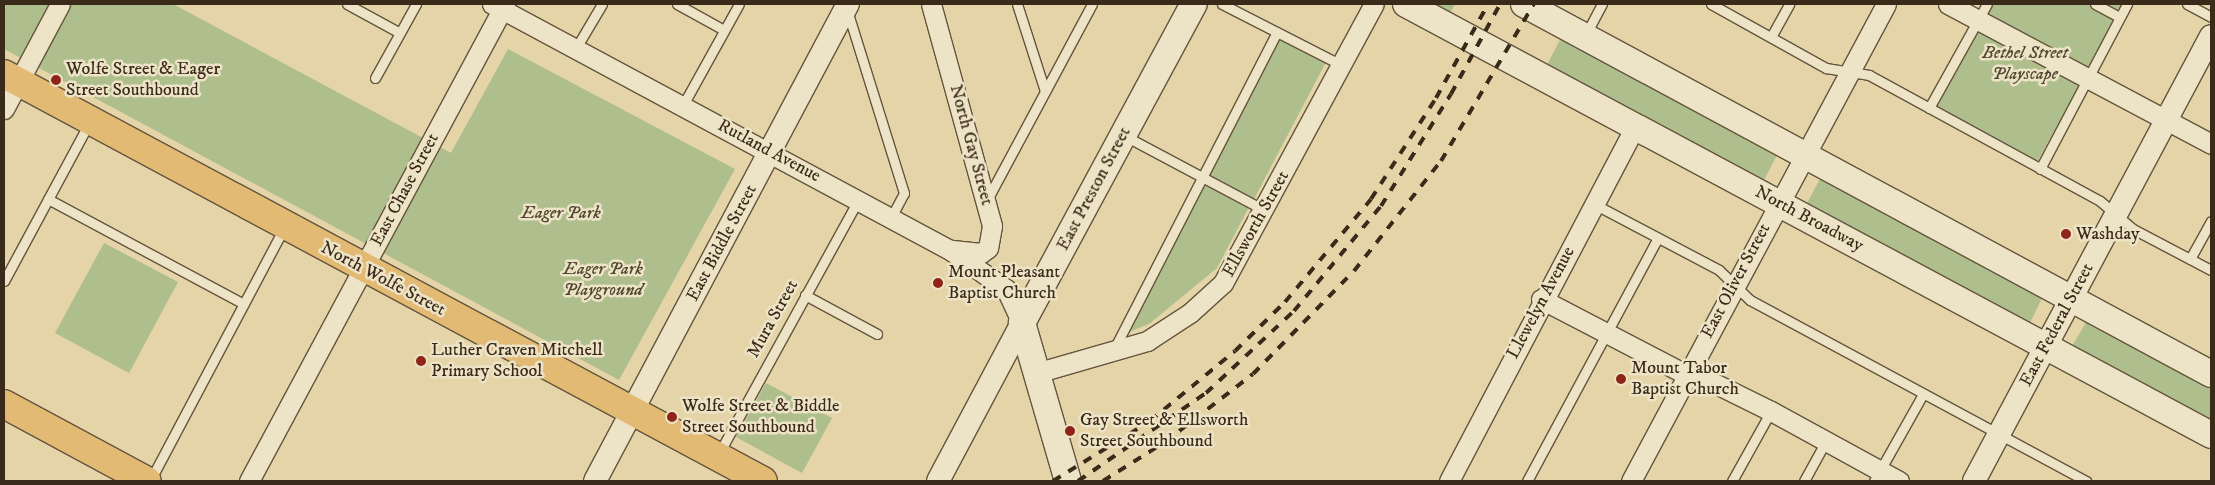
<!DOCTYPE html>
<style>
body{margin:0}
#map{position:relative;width:2215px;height:485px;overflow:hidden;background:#e4d4a7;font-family:"IM FELL DW Pica",serif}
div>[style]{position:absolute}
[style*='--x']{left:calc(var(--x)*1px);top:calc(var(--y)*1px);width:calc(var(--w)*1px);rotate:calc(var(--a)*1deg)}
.green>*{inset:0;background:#aebe8c}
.roads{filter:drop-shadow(1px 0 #64543d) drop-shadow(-1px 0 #64543d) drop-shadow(0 1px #64543d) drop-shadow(0 -1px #64543d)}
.service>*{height:9px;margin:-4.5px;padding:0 4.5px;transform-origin:4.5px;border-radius:4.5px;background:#ede3c6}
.minor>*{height:19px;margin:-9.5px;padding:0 9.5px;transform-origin:9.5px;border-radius:9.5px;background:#ede3c6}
.tertiary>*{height:22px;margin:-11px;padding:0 11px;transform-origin:11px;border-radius:11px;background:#ede3c6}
.secondary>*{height:26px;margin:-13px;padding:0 13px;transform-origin:13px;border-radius:13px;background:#ede3c6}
.primary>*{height:28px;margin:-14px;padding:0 14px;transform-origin:14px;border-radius:14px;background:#e2ba74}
.rail>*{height:4px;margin-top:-2px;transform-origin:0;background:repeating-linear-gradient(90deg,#3a2a1a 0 9px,transparent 0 18px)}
.dots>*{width:14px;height:14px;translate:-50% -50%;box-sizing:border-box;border:2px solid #ede3c6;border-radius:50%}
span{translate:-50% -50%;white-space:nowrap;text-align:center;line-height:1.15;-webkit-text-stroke:5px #ede3c6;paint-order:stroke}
.park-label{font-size:18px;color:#514831;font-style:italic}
.poi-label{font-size:18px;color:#3a2a1a}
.left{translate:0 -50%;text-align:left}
.street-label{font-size:18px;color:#3a2a1a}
.frame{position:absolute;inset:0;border:5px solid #3a2a1a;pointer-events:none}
</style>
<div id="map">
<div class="green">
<i style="clip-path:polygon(4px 4px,173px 4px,451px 153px,508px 49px,735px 169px,619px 380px,4px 49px)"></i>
<i style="clip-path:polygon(1430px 4px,1455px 4px,1450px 14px)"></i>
<i style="clip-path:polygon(1993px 4px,2124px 4px,2037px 162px,1937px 106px)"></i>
<i style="clip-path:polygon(1281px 38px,1326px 62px,1254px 199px,1208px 176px)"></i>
<i style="clip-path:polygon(1561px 38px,1778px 153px,1763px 182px,1546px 67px)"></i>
<i style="clip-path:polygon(1821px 177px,2043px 296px,2029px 325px,1805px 207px)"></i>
<i style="clip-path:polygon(1204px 183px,1249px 207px,1217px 268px,1149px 324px,1126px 333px)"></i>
<i style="clip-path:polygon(104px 243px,178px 282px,129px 373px,55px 333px)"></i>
<i style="clip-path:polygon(2088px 319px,2211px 386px,2211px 424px,2071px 348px)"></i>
<i style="clip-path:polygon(766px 383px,832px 418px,802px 473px,736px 437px)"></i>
</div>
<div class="roads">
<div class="service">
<i style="--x:347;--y:4;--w:60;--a:28.7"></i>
<i style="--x:677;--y:4;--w:54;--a:29"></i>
<i style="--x:1017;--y:4;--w:91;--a:72.2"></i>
<i style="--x:1222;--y:4;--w:134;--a:27.1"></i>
<i style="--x:1711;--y:4;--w:132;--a:29.1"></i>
<i style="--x:1826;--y:68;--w:44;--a:9.2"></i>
<i style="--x:1869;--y:75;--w:263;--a:28.6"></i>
<i style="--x:2100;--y:201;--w:43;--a:40.3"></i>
<i style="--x:2133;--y:229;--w:88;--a:27.7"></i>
<i style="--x:2095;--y:4;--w:27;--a:28"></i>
<i style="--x:2187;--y:4;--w:27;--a:28"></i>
<i style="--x:847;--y:10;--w:192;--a:72.7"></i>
<i style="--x:904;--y:193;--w:27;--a:118"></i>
<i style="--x:1586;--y:34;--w:34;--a:-62"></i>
<i style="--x:1771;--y:37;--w:38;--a:-61"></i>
<i style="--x:576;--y:48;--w:51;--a:-59.4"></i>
<i style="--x:375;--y:78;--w:85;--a:-61"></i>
<i style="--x:683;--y:105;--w:115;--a:-61"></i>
<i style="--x:1929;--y:108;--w:119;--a:-60.9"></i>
<i style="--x:1125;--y:136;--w:157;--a:28"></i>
<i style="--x:2040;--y:169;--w:187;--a:-62.2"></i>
<i style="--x:988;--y:198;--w:220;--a:-61.8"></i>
<i style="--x:48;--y:199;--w:222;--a:28.2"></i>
<i style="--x:1594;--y:204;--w:141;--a:27.8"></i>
<i style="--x:1719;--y:270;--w:43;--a:44.1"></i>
<i style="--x:1750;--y:300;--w:382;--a:28.3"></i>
<i style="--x:2190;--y:259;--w:43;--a:-61.1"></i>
<i style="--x:4;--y:281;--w:179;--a:-61.7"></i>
<i style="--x:805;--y:295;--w:82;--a:28.4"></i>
<i style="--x:1114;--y:349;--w:356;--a:-62.8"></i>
<i style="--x:718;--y:455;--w:292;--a:-61.2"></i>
<i style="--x:151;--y:479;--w:284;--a:-62.1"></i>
<i style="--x:1527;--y:481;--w:276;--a:-61.7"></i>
<i style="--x:1732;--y:481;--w:80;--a:-60.9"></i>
<i style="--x:1804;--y:481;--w:46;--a:-61.2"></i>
<i style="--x:1874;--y:481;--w:100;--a:-60.6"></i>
</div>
<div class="minor">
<i style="--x:492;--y:4;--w:520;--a:28.24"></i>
<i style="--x:950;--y:250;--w:68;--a:34.9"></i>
<i style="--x:1006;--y:289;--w:38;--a:65"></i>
<i style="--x:931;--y:4;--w:230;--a:74.6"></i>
<i style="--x:992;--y:226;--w:22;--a:100"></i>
<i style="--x:988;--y:248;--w:9;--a:144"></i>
<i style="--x:981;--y:253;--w:31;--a:-174"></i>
<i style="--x:1948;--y:4;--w:298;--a:28"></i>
<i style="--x:4;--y:109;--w:119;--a:-61.9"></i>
<i style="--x:1541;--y:299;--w:165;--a:27.5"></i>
<i style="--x:1687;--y:375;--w:22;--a:13"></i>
<i style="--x:1708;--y:380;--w:70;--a:26.2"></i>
<i style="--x:1771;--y:411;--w:146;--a:28.7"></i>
<i style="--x:1036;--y:373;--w:116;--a:-16.1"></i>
<i style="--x:1147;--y:341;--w:51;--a:-33.1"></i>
<i style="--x:1190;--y:313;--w:45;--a:-42.3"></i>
<i style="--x:1223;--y:283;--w:317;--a:-61.6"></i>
<i style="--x:249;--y:481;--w:541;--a:-61.78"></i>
<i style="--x:1449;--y:481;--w:402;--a:-62.3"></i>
<i style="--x:1631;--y:481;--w:541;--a:-61.87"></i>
</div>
<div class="tertiary">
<i style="--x:595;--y:481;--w:540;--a:-62.06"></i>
<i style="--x:938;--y:481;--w:179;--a:-62"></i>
<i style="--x:1974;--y:481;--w:504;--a:-61.96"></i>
</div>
<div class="secondary">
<i style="--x:1406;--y:4;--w:913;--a:28.16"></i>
<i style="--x:1524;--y:4;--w:780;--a:28.31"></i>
<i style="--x:1068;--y:481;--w:165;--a:-106.2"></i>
<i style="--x:1022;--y:323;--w:362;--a:-61.7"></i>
</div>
<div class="primary">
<i style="--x:4;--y:74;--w:861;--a:28.2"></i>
<i style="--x:4;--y:404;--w:162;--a:28.3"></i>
</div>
</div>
<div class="rail">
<i style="--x:1053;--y:481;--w:114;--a:-31.7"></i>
<i style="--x:1150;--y:421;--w:110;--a:-39.5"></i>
<i style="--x:1235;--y:351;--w:70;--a:-44.4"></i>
<i style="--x:1285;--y:302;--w:134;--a:-50.1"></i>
<i style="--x:1371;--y:199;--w:120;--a:-57.2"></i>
<i style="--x:1436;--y:98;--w:107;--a:-61"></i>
<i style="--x:1078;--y:481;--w:155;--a:-34.5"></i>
<i style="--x:1206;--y:393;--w:120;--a:-43"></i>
<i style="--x:1294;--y:311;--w:136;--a:-50.4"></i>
<i style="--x:1381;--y:206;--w:132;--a:-58"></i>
<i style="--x:1451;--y:94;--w:102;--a:-61.4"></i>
<i style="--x:1103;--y:481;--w:73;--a:-32.2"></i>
<i style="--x:1165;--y:442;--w:111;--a:-37.7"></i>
<i style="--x:1253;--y:374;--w:144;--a:-45.6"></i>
<i style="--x:1354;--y:271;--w:140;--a:-51.7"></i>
<i style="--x:1441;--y:161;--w:182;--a:-59.4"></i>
</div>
<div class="dots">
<i style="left:56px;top:80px;background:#8f2418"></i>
<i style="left:2066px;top:234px;background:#8f2418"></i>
<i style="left:938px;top:283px;background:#8f2418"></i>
<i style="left:421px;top:361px;background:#8f2418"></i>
<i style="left:1621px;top:379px;background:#8f2418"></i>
<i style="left:672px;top:417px;background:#8f2418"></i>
<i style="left:1070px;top:431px;background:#8f2418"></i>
</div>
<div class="park-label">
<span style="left:2025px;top:64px">Bethel Street<br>Playscape</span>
<span style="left:561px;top:213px">Eager Park</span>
<span style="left:603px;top:280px">Eager Park<br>Playground</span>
</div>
<div class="poi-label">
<span class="left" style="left:66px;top:80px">Wolfe Street &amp; Eager<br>Street Southbound</span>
<span class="left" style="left:2076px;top:234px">Washday</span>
<span class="left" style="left:948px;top:283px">Mount Pleasant<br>Baptist Church</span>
<span class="left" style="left:431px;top:361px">Luther Craven Mitchell<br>Primary School</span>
<span class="left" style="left:1631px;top:379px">Mount Tabor<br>Baptist Church</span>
<span class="left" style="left:682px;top:417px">Wolfe Street &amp; Biddle<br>Street Southbound</span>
<span class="left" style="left:1080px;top:431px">Gay Street &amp; Ellsworth<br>Street Southbound</span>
</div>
<div class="street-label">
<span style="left:971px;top:145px;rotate:75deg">North Gay Street</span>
<span style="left:769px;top:151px;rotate:28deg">Rutland Avenue</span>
<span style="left:1094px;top:189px;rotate:-62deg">East Preston Street</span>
<span style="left:405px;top:190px;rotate:-62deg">East Chase Street</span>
<span style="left:1809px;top:219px;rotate:28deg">North Broadway</span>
<span style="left:1256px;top:224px;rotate:-61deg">Ellsworth Street</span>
<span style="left:722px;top:243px;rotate:-62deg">East Biddle Street</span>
<span style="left:383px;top:279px;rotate:28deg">North Wolfe Street</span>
<span style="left:1736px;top:281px;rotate:-62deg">East Oliver Street</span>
<span style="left:1541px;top:303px;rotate:-62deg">Llewelyn Avenue</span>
<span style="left:773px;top:319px;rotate:-61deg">Mura Street</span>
<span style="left:2057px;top:325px;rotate:-62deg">East Federal Street</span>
</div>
<div class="frame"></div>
</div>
